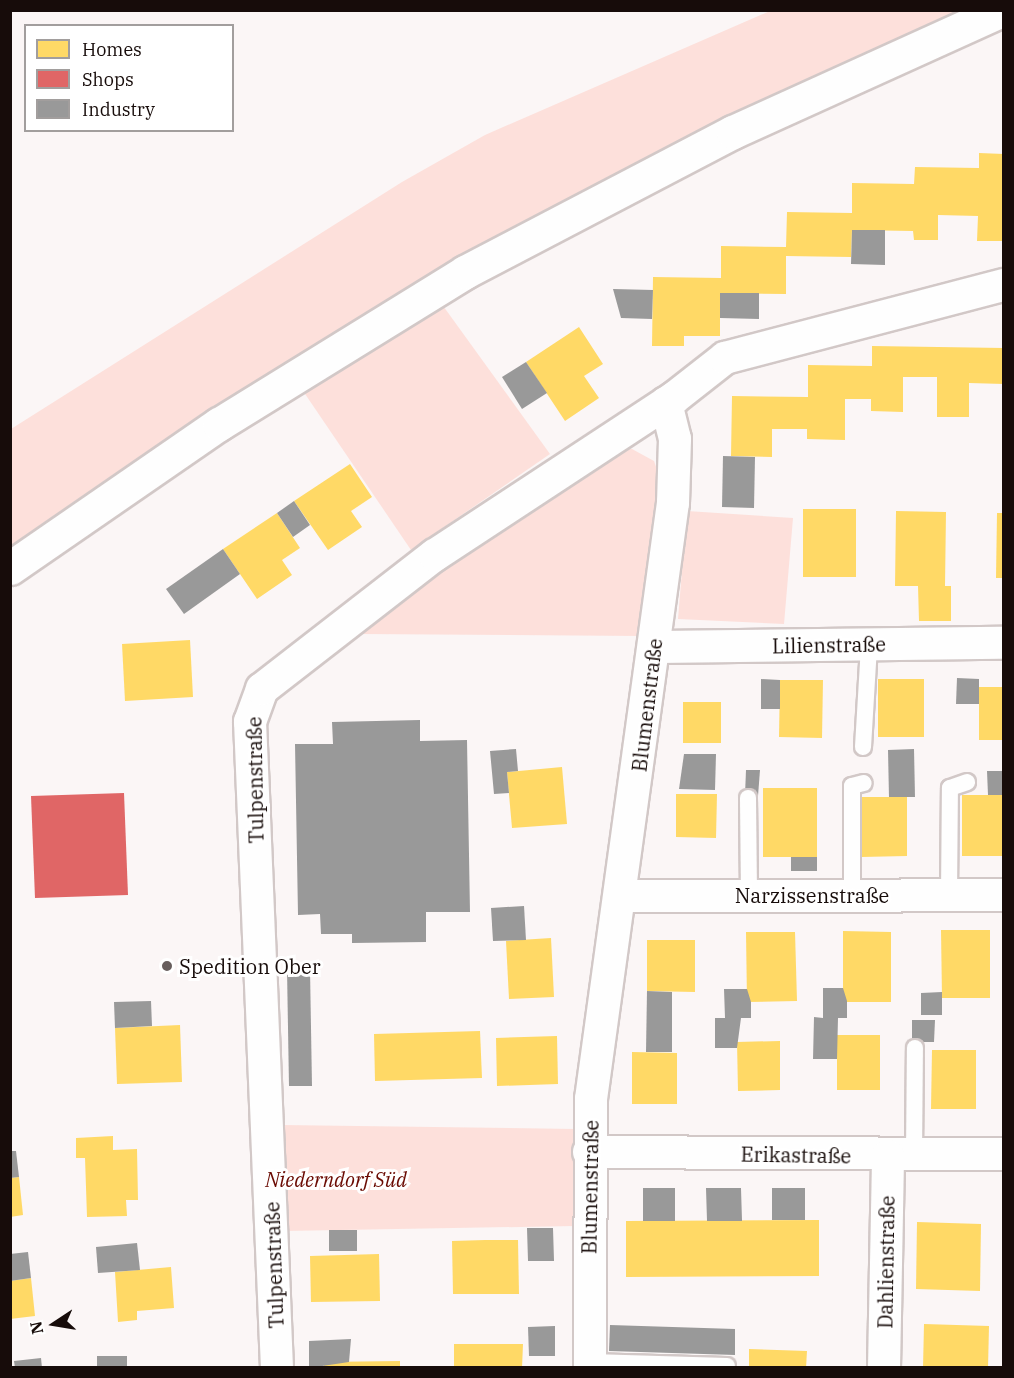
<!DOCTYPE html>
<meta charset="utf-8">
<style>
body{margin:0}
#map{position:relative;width:1014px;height:1378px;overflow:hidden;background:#fbf6f6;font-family:"IBM Plex Serif",serif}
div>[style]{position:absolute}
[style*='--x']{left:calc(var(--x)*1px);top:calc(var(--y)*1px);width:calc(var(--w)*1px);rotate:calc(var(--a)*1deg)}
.green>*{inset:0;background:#fde0db}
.homes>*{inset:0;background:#ffd966}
.shops>*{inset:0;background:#e06666}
.industry>*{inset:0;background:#999}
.roads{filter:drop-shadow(2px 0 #d2c8c7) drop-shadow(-2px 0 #d2c8c7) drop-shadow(0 2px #d2c8c7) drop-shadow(0 -2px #d2c8c7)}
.lane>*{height:16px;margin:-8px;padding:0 8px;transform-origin:8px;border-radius:8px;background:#fefefe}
.street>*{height:32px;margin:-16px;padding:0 16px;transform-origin:16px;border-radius:16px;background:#fefefe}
.secondary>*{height:33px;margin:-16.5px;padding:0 16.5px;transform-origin:16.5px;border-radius:16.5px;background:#fefefe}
.dots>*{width:16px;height:16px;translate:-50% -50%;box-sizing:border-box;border:3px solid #fff;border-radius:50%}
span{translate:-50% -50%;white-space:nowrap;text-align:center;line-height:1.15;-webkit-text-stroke:6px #fff;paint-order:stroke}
.street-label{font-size:20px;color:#170c0a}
.poi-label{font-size:20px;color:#170c0a}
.left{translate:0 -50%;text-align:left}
.park-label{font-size:20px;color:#6a0a02;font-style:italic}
.frame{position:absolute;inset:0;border:12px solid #170c0a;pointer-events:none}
.legend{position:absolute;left:24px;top:24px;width:210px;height:108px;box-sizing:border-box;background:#fff;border:2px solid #a29e9d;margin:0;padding:8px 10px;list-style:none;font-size:18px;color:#170c0a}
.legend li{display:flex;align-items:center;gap:12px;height:30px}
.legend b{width:30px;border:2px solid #a29e9d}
.north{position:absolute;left:24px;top:1294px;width:60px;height:60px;-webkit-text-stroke:4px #fff;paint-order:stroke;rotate:258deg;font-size:16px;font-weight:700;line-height:24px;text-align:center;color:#170c0a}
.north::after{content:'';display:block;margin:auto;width:21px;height:27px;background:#170c0a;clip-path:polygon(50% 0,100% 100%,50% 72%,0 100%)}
</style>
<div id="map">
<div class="green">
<i style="clip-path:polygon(770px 11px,960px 11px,532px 217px,362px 316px,11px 550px,11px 429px,402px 182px,485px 135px)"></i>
<i style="clip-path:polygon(441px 303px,550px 454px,411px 550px,301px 388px)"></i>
<i style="clip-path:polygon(632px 449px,654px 461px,661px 481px,641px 636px,358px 634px,439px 569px,620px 450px)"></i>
<i style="clip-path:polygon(687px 511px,793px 518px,784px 624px,678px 619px)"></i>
<i style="clip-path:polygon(282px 1125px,576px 1129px,575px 1226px,284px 1231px)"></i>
</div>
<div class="homes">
<i style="clip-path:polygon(979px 153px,1004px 154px,1004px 241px,977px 241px,978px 216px,938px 215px,938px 240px,914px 240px,913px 231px,852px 230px,851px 257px,786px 256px,786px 294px,720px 293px,720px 336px,684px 336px,684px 346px,652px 346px,653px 277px,721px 278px,721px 246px,786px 247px,787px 212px,852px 213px,852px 183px,914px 184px,915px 167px,979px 168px)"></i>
<i style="clip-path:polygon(579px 327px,603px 364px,584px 376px,599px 398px,565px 421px,526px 362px)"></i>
<i style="clip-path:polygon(872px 346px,1004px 348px,1004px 384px,969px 383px,969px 417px,937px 417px,937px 377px,903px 377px,903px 412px,871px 411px,871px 399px,845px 399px,845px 440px,807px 439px,807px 429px,772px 429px,772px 457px,731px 456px,732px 396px,808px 397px,808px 365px,872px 366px)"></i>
<i style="clip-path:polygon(350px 464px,372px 497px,351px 511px,362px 527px,328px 550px,294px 501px)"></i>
<i style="clip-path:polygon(803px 509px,856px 509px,856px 577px,803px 577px)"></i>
<i style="clip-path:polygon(896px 511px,946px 512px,945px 586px,951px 586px,951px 621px,919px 621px,918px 586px,895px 586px)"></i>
<i style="clip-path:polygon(277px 513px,300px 548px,282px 560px,292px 575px,257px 599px,223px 549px)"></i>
<i style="clip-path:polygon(997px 513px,1004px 513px,1004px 578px,996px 578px)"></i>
<i style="clip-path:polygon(190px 640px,193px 697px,125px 701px,122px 644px)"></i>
<i style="clip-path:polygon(878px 679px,924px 679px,924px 737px,878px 737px)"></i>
<i style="clip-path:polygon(780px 680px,823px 680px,822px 738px,779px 737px)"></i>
<i style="clip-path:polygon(979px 687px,1004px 687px,1004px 740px,979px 740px)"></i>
<i style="clip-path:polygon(683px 702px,721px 702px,721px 743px,683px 743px)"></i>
<i style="clip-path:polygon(562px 767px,567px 824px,512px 828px,507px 772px)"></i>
<i style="clip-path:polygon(763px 788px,817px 788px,817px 857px,763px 857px)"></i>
<i style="clip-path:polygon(676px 794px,717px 794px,716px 838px,676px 837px)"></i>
<i style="clip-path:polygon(962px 795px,1004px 795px,1004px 856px,962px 856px)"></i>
<i style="clip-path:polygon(860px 797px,907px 797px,907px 856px,861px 857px)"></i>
<i style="clip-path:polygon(941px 930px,990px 930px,990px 998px,942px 998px)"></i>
<i style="clip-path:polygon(843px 931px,891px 932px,891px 1002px,843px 1002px)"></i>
<i style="clip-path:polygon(746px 932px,795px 932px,797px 1001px,747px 1002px)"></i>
<i style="clip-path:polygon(551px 938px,554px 997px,509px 999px,506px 941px)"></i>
<i style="clip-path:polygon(647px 940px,695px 940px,695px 992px,647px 991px)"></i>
<i style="clip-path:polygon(180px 1025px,182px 1082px,117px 1084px,115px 1028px)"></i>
<i style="clip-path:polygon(480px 1031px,482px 1078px,375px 1081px,374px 1034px)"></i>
<i style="clip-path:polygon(837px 1035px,880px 1035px,880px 1090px,837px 1090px)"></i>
<i style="clip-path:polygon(557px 1036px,558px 1084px,497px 1086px,496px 1038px)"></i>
<i style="clip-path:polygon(780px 1041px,780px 1090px,738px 1091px,737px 1042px)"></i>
<i style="clip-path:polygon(932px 1050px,976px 1050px,976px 1109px,931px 1109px)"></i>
<i style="clip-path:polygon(632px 1052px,677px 1053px,677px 1104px,632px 1104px)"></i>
<i style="clip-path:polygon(113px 1136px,113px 1150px,137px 1149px,138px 1200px,126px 1200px,127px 1216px,87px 1217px,85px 1158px,76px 1158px,76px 1138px)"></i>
<i style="clip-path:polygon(19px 1177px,23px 1215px,10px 1217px,10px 1178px)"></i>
<i style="clip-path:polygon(819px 1220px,819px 1276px,626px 1277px,626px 1221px)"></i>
<i style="clip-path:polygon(917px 1222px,981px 1224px,980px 1291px,916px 1289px)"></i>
<i style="clip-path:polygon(485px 1240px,518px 1240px,519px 1294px,453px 1294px,452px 1241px)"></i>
<i style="clip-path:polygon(379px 1254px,380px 1301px,311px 1302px,310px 1256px)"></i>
<i style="clip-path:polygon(171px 1267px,174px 1308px,137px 1311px,137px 1320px,118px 1322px,115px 1272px)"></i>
<i style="clip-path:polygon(31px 1278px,35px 1316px,10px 1319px,10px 1281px)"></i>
<i style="clip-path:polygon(924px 1324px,989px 1326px,988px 1368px,923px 1368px)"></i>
<i style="clip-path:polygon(454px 1344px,523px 1344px,522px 1368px,454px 1368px)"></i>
<i style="clip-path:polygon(749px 1349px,807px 1351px,806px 1368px,749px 1368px)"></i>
<i style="clip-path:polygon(400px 1361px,400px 1368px,324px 1368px,324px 1362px)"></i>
</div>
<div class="shops">
<i style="clip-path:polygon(124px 793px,128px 895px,35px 898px,31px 796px)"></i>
</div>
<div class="industry">
<i style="clip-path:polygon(852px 230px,885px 230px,885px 265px,851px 264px)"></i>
<i style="clip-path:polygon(613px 289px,653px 290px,652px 319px,621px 318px)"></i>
<i style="clip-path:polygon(720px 293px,759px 293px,759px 319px,720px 318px)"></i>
<i style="clip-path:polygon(526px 362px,547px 393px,522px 409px,502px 377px)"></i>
<i style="clip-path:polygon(723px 456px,755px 457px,754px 508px,722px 507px)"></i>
<i style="clip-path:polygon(294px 501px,310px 525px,293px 537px,277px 513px)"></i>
<i style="clip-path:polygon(223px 549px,240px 574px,184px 614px,166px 589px)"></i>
<i style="clip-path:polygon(957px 678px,979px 679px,979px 704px,956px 704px)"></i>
<i style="clip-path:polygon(761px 679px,780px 680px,780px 709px,761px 709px)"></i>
<i style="clip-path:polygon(420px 720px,420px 741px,467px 740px,470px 912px,426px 912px,426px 942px,352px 943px,352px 934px,321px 934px,320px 914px,298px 915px,295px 744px,333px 744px,332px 722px)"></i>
<i style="clip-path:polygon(516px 749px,518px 771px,507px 772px,509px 793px,494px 794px,490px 751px)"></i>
<i style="clip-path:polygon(914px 749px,915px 797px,889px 797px,888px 750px)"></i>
<i style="clip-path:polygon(684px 754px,716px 754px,715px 790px,679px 789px)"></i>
<i style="clip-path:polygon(746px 770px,760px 770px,758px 796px,745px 795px)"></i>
<i style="clip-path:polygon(987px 771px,1004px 771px,1004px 795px,988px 795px)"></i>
<i style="clip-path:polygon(791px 857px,817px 857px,817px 871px,791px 871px)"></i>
<i style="clip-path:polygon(524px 906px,526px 940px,493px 941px,491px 908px)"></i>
<i style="clip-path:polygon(287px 969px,310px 969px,312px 1086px,289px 1086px)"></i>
<i style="clip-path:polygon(823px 988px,843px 988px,847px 1001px,847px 1018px,838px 1018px,837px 1059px,813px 1059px,814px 1017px,823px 1018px)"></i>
<i style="clip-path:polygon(724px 989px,747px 989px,751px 1002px,751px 1018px,741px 1018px,737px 1048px,715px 1048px,715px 1018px,725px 1018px)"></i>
<i style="clip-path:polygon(647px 991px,672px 992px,672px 1052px,646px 1052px)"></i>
<i style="clip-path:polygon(942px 992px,942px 1015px,921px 1015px,921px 993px)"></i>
<i style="clip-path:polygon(151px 1001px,152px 1026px,115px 1028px,114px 1002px)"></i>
<i style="clip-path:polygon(912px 1020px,935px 1020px,934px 1042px,912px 1042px)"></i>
<i style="clip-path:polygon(10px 1151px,16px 1151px,19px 1177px,10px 1178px)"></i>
<i style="clip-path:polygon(643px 1188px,675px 1188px,675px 1221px,643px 1221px)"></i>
<i style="clip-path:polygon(706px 1188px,741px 1188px,742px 1221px,707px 1221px)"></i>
<i style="clip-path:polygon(772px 1188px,805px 1188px,805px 1220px,772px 1220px)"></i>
<i style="clip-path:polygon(527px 1228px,553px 1228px,554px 1261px,528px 1261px)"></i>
<i style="clip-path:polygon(329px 1230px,357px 1230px,357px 1251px,329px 1251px)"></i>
<i style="clip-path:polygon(137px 1243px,140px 1270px,98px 1273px,96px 1247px)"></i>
<i style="clip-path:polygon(28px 1252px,31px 1278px,10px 1281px,10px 1254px)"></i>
<i style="clip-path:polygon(610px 1325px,735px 1329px,735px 1355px,609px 1351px)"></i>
<i style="clip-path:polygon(555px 1326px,555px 1356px,529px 1356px,528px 1327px)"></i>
<i style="clip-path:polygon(351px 1339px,349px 1362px,309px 1368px,309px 1341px)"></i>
<i style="clip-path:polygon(97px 1356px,127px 1356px,127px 1368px,97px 1368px)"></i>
<i style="clip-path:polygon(41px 1358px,42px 1368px,15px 1368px,14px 1361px)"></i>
</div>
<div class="roads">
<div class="lane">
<i style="--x:863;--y:747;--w:102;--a:-86.6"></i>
<i style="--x:748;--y:798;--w:97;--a:89.4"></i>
<i style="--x:949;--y:895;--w:107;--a:-89.5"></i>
<i style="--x:950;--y:788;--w:18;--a:-19"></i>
<i style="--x:852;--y:896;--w:110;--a:-90"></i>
<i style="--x:852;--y:786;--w:12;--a:-14"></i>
<i style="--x:914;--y:1155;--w:107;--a:-89.5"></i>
<i style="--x:590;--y:1362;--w:137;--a:1.7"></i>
</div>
<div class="street">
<i style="--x:654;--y:647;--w:350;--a:-0.7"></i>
<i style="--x:621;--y:896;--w:383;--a:-0.1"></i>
<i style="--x:589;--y:1152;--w:415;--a:0.3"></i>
<i style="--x:277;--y:1368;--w:647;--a:-92.39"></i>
<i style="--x:250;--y:722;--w:35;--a:-70"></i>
<i style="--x:262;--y:689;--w:219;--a:-37.8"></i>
<i style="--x:435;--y:555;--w:286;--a:-33.3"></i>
<i style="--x:674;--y:398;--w:65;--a:-38.1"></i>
<i style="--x:725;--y:358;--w:288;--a:-14.7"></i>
<i style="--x:590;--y:1368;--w:269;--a:-89.8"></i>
<i style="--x:591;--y:1099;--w:602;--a:-82.17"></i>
<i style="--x:673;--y:503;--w:64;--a:-88.2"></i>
<i style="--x:675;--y:439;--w:37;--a:-104"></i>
<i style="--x:884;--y:1368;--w:212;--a:-88.9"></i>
</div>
<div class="secondary">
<i style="--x:10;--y:568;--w:254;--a:-34.6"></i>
<i style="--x:219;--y:424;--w:289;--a:-31.7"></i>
<i style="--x:465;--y:272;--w:302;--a:-27.6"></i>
<i style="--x:733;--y:132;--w:295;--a:-24.4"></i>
</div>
</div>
<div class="dots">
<i style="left:167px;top:966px;background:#675e5d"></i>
</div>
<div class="street-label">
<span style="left:829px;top:645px;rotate:-1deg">Lilienstraße</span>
<span style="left:647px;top:705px;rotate:-83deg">Blumenstraße</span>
<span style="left:255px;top:780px;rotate:-91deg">Tulpenstraße</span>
<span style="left:812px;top:895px">Narzissenstraße</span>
<span style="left:796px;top:1155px;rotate:1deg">Erikastraße</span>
<span style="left:590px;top:1187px;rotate:-89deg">Blumenstraße</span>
<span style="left:886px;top:1262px;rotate:-89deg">Dahlienstraße</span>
<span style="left:274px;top:1265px;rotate:-92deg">Tulpenstraße</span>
</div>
<div class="poi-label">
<span class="left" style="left:179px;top:966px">Spedition Ober</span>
</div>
<div class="park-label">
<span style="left:336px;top:1179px">Niederndorf Süd</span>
</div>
<div class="frame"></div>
<ul class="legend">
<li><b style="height:16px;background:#ffd966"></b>Homes</li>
<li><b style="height:16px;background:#e06666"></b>Shops</li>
<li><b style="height:16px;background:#999"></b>Industry</li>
</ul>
<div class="north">N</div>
</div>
